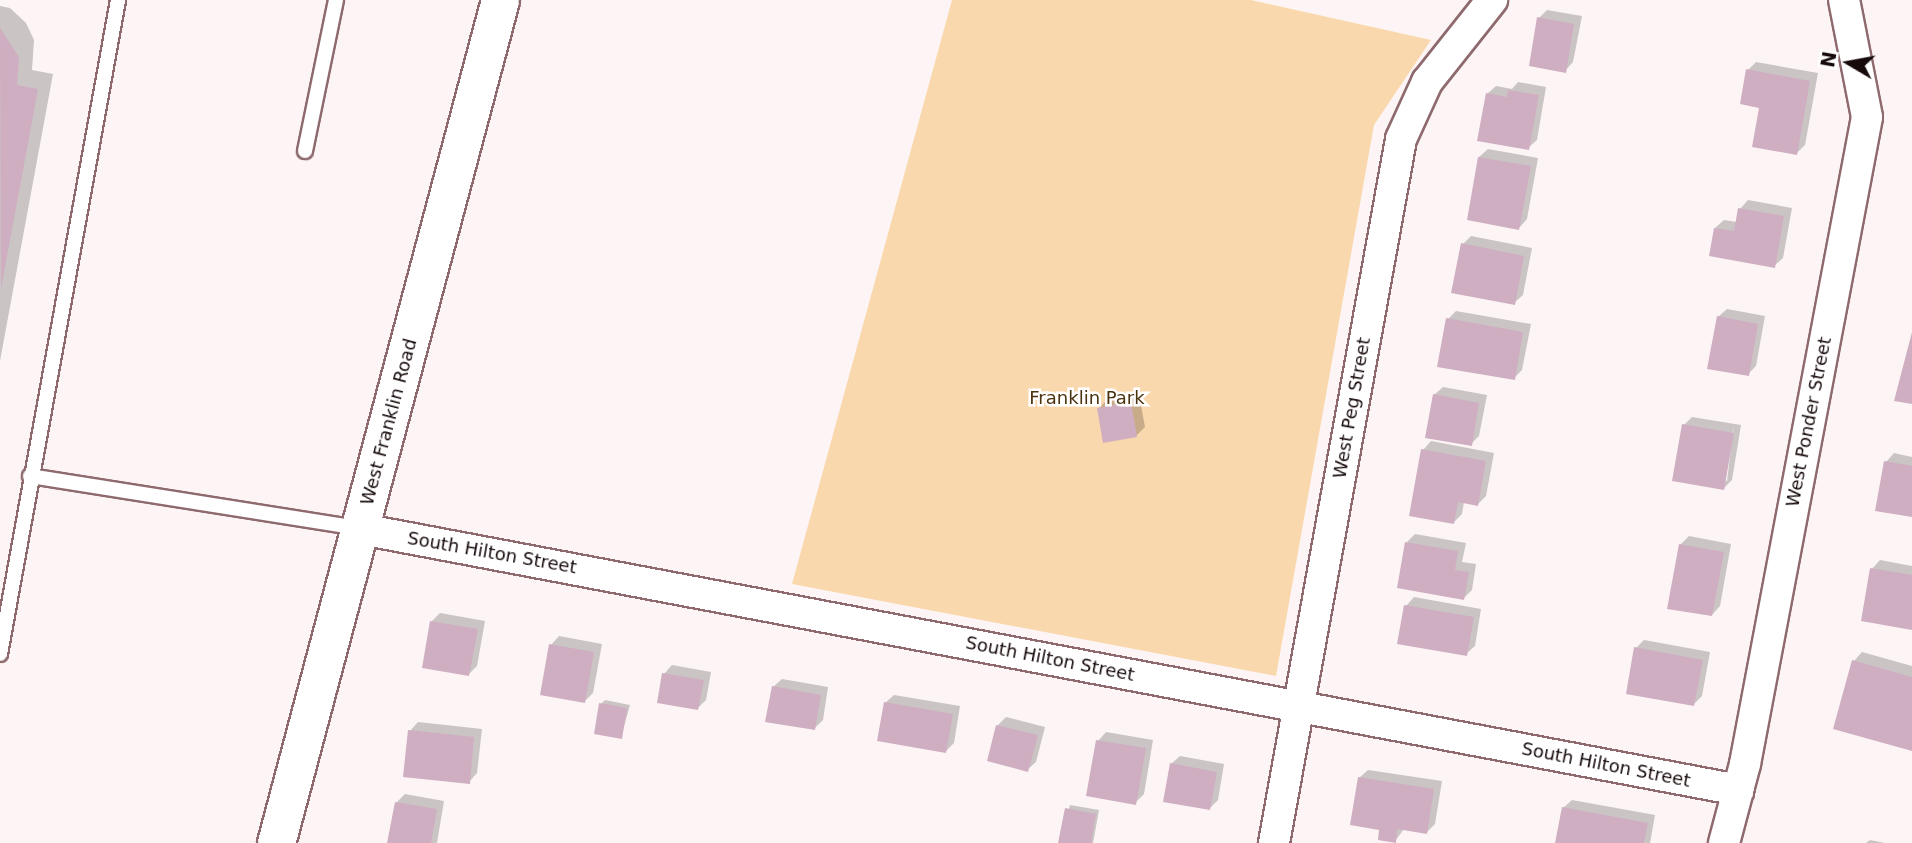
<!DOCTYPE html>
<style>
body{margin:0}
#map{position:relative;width:1912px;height:843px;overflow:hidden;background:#fdf5f5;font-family:"DejaVu Sans",sans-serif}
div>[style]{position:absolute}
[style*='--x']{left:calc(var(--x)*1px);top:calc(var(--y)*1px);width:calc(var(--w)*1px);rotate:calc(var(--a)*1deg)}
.green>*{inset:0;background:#fad8ad}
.shadow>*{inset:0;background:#0003}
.building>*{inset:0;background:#cfaec1}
.roads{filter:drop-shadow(2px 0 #8e6a6e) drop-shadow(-2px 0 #8e6a6e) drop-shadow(0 2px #8e6a6e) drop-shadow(0 -2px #8e6a6e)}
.service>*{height:14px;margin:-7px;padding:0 7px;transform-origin:7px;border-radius:7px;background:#fff}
.minor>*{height:30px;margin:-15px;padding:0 15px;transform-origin:15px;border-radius:15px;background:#fff}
.tertiary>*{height:37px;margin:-18.5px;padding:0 18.5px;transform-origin:18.5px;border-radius:18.5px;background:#fff}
span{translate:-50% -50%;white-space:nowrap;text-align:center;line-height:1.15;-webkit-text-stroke:5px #fff;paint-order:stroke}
.park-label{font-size:18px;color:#4b3310}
.street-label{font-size:18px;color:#170a0b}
.north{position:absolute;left:1814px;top:28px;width:70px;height:70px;-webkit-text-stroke:5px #fff;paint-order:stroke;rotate:280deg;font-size:19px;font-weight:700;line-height:28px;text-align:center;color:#170a0b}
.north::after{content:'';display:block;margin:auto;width:24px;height:32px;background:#170a0b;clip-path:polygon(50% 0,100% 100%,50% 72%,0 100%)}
</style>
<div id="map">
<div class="green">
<i style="clip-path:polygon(952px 0,1251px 0,1431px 40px,1374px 125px,1276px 676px,792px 584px)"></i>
</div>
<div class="shadow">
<i style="clip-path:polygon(0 6px,10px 8px,26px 23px,34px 40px,32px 70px,53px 74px,0 361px)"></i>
<i style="clip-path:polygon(1547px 10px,1582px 16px,1573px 62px,1565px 71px,1539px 18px)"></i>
<i style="clip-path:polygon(1756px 62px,1818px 73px,1805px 145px,1797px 153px,1761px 106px,1748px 70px)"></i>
<i style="clip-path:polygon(1518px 82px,1546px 87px,1537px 140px,1528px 148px,1487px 94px,1496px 86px,1512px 89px)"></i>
<i style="clip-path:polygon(1488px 149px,1538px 158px,1527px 219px,1519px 228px,1479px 157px)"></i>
<i style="clip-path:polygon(1748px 200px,1792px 208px,1783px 258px,1774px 266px,1715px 228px,1724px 220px,1737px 222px,1740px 209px)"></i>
<i style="clip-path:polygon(1471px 236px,1532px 248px,1523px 295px,1514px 303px,1463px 244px)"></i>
<i style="clip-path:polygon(1727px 309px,1765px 316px,1756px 366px,1748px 374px,1718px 317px)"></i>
<i style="clip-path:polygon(1456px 311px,1531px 324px,1522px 370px,1514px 378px,1448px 319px)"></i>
<i style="clip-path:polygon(1443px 387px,1487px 395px,1479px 436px,1471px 444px,1434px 395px)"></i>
<i style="clip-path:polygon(1139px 395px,1145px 427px,1137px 435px,1098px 409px,1107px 400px)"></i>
<i style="clip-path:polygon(evenodd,1692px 417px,1741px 425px,1732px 480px,1724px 488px,1684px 425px,1692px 417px,1734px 424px,1727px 481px,1724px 481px,1734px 424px)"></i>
<i style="clip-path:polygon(1431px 441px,1494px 453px,1486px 496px,1478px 504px,1464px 502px,1462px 514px,1453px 523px,1423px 450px)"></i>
<i style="clip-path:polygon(1894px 453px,1912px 457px,1912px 515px,1886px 462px)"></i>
<i style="clip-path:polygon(1415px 534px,1466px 543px,1462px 562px,1476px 564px,1472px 590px,1464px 598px,1407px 542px)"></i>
<i style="clip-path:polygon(1689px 536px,1731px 544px,1720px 606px,1712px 615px,1680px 545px)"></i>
<i style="clip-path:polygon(1880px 560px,1912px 566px,1912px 628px,1872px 569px)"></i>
<i style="clip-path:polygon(1414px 597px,1481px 609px,1475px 646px,1466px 654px,1406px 606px)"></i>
<i style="clip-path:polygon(440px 613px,485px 621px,477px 666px,469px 674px,431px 622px)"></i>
<i style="clip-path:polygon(559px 636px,602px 644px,593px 693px,585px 701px,551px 645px)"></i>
<i style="clip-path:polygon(1644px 640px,1710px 652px,1702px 696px,1694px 704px,1636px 648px)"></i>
<i style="clip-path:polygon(1862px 652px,1912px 666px,1912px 749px,1854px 661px)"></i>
<i style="clip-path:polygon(672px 665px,711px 672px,706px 700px,698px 708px,664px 674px)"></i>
<i style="clip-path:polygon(782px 679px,828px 687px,823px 720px,814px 729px,773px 687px)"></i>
<i style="clip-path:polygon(894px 695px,960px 706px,954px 743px,945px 752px,885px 703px)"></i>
<i style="clip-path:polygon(605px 700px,630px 705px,621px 737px,601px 704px)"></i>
<i style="clip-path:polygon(1006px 717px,1045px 727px,1036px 762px,1027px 770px,989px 759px,998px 725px)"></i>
<i style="clip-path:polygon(418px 722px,482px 729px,477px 773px,469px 782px,410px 731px)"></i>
<i style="clip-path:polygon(1106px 732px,1153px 740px,1144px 794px,1135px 803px,1098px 741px)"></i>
<i style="clip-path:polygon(1180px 756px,1224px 764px,1218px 800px,1210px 808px,1171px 764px)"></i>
<i style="clip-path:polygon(1368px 770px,1442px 781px,1435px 824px,1427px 832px,1404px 829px,1395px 841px,1381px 828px,1359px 778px)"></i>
<i style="clip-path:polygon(405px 794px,444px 801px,437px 843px,389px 843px,396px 803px)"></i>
<i style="clip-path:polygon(1572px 800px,1655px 815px,1650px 843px,1557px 843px,1563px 808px)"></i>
<i style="clip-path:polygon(1070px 805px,1099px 810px,1093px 843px,1060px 843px)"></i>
<i style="clip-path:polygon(1870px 840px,1885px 843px,1866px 843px)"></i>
</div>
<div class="building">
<i style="clip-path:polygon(1537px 17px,1574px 24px,1566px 73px,1529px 66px)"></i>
<i style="clip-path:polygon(0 28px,19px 57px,17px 85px,38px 89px,1px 289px)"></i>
<i style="clip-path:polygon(1746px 69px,1810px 81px,1797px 155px,1752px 147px,1759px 108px,1740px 104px)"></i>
<i style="clip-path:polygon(1508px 90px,1539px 95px,1529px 150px,1477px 141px,1486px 93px,1507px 97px)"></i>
<i style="clip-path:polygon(1478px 157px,1531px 166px,1519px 230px,1467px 220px)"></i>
<i style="clip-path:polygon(1738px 208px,1784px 216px,1775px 268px,1709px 256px,1714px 228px,1734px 231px)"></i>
<i style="clip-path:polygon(1461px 243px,1524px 256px,1515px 305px,1451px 293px)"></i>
<i style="clip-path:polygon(1717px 316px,1758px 324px,1749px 376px,1707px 369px)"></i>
<i style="clip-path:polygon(1446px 318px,1523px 332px,1515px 380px,1437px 367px)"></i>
<i style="clip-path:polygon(1912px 332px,1912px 404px,1894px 401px)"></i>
<i style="clip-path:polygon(1433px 394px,1479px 403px,1472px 446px,1425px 438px)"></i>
<i style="clip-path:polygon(1131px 402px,1137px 437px,1103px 443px,1097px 408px)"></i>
<i style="clip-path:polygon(1682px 424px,1734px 433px,1724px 490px,1672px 481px)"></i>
<i style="clip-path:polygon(1421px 449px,1486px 461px,1478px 506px,1458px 502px,1454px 524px,1409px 516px)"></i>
<i style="clip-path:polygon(1884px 461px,1912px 466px,1912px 517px,1875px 511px)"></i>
<i style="clip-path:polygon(1405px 542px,1458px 551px,1455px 570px,1469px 572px,1464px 600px,1397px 588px)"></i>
<i style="clip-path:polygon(1679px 544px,1724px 552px,1712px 616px,1667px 609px)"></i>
<i style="clip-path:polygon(1870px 568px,1912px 575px,1912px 630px,1861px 621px)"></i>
<i style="clip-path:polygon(1404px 605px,1474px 617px,1467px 656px,1397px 644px)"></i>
<i style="clip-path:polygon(430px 621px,478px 629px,469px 676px,422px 668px)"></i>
<i style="clip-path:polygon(549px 644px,594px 652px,585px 703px,540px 695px)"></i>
<i style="clip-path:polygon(1634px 647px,1703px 660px,1694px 706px,1626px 694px)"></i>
<i style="clip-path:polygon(1852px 660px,1912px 677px,1912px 751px,1833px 729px)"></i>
<i style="clip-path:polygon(662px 673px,704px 680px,698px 710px,657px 703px)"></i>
<i style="clip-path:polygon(772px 686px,821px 695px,815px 730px,765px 722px)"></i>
<i style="clip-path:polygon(884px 702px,953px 714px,946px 753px,877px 741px)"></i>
<i style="clip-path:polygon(599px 703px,627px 708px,622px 739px,594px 734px)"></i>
<i style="clip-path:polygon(996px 725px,1038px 735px,1028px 772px,987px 761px)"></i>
<i style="clip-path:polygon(408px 730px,474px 737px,470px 784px,403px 777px)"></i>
<i style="clip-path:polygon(1096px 740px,1146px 748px,1136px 805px,1086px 796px)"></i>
<i style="clip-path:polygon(1170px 763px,1217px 772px,1210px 810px,1163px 802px)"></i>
<i style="clip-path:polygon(1358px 777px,1434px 789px,1427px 834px,1397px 829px,1396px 843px,1378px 840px,1379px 830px,1350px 825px)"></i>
<i style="clip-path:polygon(395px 802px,437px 809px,431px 843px,387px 843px)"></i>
<i style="clip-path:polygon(1562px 807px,1648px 823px,1644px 843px,1555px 843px)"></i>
<i style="clip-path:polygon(1065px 808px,1096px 814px,1091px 843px,1058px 843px)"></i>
</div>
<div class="roads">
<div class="service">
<i style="--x:305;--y:151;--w:154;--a:-78.4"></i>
<i style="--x:30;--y:476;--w:334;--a:9"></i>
<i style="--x:0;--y:654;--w:665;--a:-79.77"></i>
</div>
<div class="minor">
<i style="--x:361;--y:529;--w:1402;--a:10.73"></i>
<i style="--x:1274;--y:843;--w:715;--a:-79.77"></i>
<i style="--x:1401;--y:139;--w:63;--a:-65.5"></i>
<i style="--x:1427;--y:82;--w:105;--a:-51.6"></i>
<i style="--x:1724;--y:843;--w:82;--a:-75.1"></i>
<i style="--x:1745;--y:764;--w:658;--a:-79.32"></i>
<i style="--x:1867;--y:117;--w:119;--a:-101.1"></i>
</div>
<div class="tertiary">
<i style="--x:276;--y:843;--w:872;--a:-75.12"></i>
</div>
</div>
<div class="park-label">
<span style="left:1087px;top:398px">Franklin Park</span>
</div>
<div class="street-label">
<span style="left:1352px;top:408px;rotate:-80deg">West Peg Street</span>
<span style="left:389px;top:422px;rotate:-75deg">West Franklin Road</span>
<span style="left:1809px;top:422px;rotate:-79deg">West Ponder Street</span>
<span style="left:492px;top:553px;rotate:10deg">South Hilton Street</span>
<span style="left:1050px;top:659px;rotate:11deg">South Hilton Street</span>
<span style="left:1606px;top:765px;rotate:11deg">South Hilton Street</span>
</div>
<div class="north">N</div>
</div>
